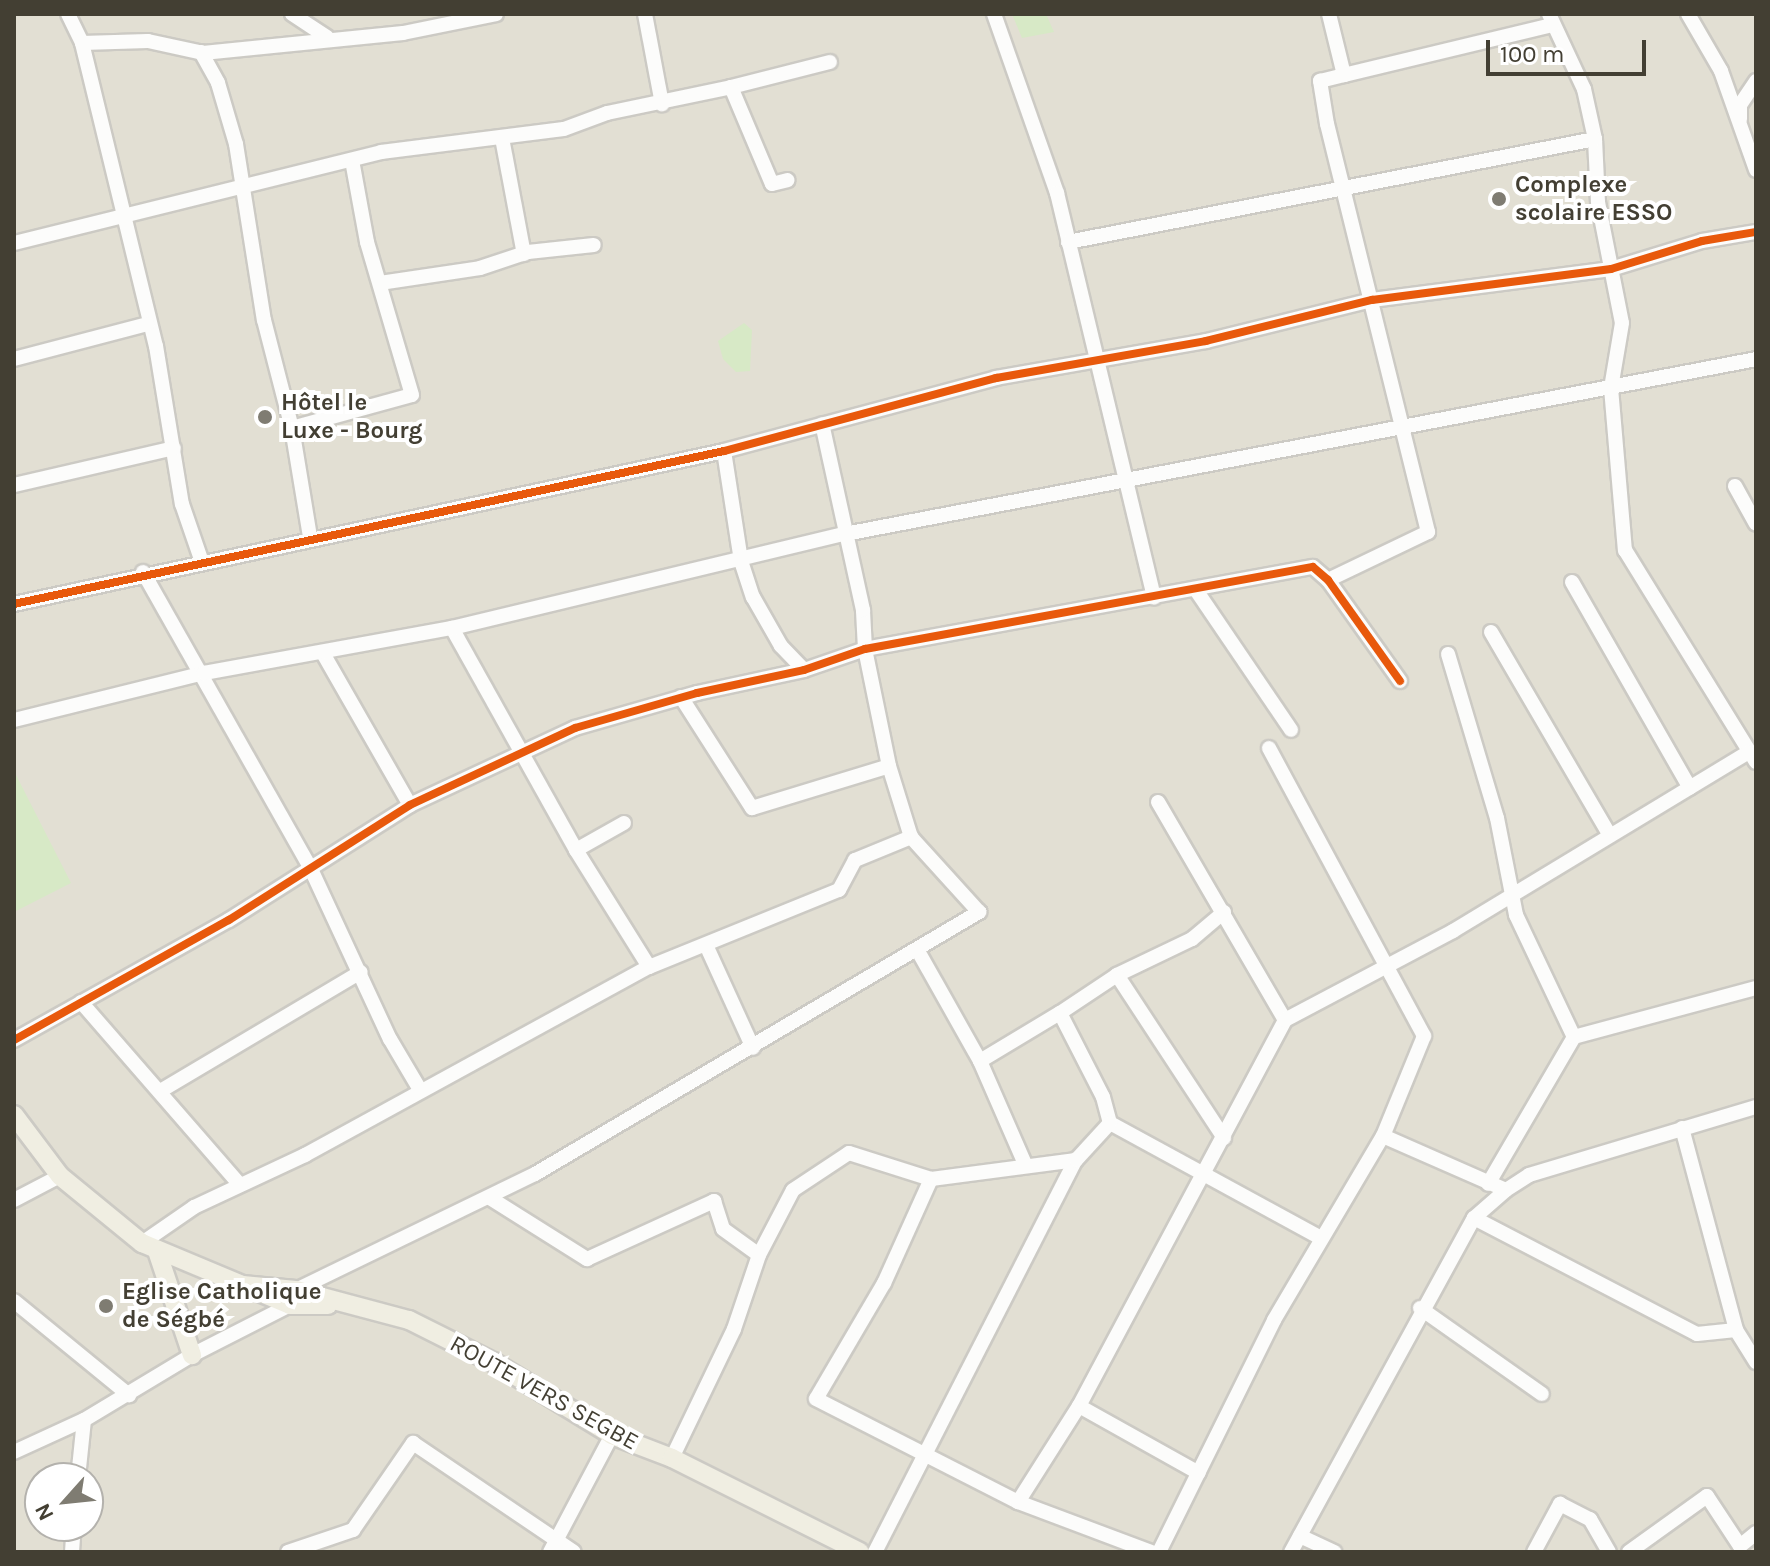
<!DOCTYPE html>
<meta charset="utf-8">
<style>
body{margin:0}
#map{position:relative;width:1770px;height:1566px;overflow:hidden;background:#eeede6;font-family:Karla,sans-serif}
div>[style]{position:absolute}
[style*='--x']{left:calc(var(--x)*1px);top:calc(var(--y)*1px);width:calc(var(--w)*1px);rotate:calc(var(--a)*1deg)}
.residential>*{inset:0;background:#e2dfd3}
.green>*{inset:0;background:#d7e9c6}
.roads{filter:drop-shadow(2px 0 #cccac4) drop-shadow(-2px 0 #cccac4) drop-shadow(0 2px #cccac4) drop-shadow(0 -2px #cccac4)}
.minor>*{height:14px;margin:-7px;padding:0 7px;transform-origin:7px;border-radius:7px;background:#fcfcfb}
.major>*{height:18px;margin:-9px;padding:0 9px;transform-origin:9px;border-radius:9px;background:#f0eee2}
.cycleway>*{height:8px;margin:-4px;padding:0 4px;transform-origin:4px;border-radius:4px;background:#e8590c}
.dots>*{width:22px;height:22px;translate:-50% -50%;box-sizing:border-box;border:4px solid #fff;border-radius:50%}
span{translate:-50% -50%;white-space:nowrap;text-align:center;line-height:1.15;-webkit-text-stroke:8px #fff;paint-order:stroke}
.poi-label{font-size:24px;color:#433f33;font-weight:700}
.left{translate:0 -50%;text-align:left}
.street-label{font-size:24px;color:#433f33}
.frame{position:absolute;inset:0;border:16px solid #433f33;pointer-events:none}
.north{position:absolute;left:24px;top:1462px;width:80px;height:80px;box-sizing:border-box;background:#fff;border:2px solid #b4b2ad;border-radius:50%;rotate:243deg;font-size:22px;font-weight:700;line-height:32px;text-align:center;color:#433f33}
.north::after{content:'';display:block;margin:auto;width:28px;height:36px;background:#7f7c72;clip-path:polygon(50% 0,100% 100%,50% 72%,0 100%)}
.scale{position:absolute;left:1486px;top:40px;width:160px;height:36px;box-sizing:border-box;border:4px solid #433f33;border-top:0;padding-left:10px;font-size:24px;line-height:28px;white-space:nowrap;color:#433f33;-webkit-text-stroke:6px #fff;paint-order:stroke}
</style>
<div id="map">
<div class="residential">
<i style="clip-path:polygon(evenodd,14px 14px,1756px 14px,1756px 1552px,14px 1552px,14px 14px,40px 1478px,88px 1478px,88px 1526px,40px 1526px,40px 1478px)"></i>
</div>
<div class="green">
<i style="clip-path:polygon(1012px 14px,1046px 14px,1054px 32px,1022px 38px)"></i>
<i style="clip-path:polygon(744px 323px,752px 330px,750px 371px,736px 372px,723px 359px,718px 341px)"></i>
<i style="clip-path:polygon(14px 771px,71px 883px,14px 912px)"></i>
</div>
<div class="roads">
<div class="minor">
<i style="--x:68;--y:14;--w:32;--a:64"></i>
<i style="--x:82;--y:43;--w:312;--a:76.3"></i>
<i style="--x:156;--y:346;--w:160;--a:80.7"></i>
<i style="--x:182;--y:504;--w:61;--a:71"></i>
<i style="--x:292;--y:14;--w:42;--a:33.3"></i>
<i style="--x:645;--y:14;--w:92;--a:79.3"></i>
<i style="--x:994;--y:14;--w:190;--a:70.6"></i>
<i style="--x:1057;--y:193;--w:416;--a:76.5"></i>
<i style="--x:1549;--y:14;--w:83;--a:65"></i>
<i style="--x:1584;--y:89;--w:51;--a:77.6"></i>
<i style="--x:1595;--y:139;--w:63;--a:87.3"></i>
<i style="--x:1598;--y:202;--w:123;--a:78.8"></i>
<i style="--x:1622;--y:323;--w:66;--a:99.6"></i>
<i style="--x:1611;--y:388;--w:163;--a:85.1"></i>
<i style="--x:1625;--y:550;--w:249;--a:58.3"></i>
<i style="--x:1688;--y:14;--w:66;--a:59.9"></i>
<i style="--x:1721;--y:71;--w:105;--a:70.5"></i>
<i style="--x:82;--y:43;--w:66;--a:-1.7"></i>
<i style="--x:148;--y:41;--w:56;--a:12.3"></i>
<i style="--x:203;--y:53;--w:201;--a:-5.7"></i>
<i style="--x:403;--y:33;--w:95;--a:-11.5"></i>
<i style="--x:201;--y:52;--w:35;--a:61"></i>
<i style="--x:218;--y:83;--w:64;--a:73.6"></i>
<i style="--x:236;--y:144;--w:178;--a:81"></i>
<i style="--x:264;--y:320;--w:112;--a:75.5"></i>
<i style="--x:292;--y:428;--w:110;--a:80.6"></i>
<i style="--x:1344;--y:75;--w:215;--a:-13.5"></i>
<i style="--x:731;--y:87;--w:102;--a:-14.2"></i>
<i style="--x:1740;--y:119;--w:14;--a:-90"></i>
<i style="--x:1740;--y:105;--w:29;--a:-56"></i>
<i style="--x:502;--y:138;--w:118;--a:79.3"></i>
<i style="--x:1068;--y:242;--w:537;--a:-11.06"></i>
<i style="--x:14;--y:243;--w:378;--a:-13.9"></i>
<i style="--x:381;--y:152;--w:184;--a:-7.2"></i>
<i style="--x:564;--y:129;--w:46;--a:-20.4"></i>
<i style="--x:607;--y:113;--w:127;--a:-11.8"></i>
<i style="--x:731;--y:87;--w:105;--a:67.1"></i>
<i style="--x:772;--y:184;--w:16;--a:-14"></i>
<i style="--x:380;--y:283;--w:101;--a:-8.5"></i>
<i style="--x:480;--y:268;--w:51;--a:-18.4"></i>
<i style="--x:528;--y:252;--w:66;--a:-6.1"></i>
<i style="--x:14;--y:359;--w:138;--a:-14.7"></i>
<i style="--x:292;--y:428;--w:124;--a:-15.4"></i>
<i style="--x:412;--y:395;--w:159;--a:-106.4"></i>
<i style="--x:367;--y:242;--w:83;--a:-100.4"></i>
<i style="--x:724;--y:451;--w:111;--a:81.2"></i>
<i style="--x:741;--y:561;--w:38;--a:72"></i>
<i style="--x:753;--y:597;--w:56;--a:60.3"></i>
<i style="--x:781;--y:646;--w:33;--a:46"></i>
<i style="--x:14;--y:485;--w:164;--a:-13"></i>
<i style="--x:1735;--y:486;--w:43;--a:61.1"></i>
<i style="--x:143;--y:572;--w:339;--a:60.5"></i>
<i style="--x:310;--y:867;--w:190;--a:65.1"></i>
<i style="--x:390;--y:1039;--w:57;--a:59.4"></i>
<i style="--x:1328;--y:580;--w:111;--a:-25.6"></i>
<i style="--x:1428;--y:532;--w:420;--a:-103.9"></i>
<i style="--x:1327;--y:124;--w:44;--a:-99.2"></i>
<i style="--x:1320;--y:81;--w:25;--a:-14"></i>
<i style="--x:1344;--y:75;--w:63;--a:-103.8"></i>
<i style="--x:1572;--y:582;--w:237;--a:60.2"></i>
<i style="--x:1196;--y:590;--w:169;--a:55.8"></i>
<i style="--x:14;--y:604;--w:726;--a:-12.16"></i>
<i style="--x:724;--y:451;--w:282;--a:-15"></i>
<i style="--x:996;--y:378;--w:213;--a:-10"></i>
<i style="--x:1206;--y:341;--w:171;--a:-13.9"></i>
<i style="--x:1372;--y:300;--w:241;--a:-7.4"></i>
<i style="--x:1611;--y:269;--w:95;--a:-17.1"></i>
<i style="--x:1702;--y:241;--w:55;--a:-9.5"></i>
<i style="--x:452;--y:628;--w:254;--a:60.8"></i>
<i style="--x:576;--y:850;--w:138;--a:58"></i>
<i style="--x:1491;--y:632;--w:234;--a:59.7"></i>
<i style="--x:1448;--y:654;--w:171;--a:73.4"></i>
<i style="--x:1497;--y:818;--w:99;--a:78.9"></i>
<i style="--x:1516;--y:915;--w:135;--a:64.6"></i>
<i style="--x:1574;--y:1037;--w:170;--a:120.3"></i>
<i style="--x:324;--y:655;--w:173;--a:60.2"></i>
<i style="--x:681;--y:697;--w:132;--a:57.4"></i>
<i style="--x:752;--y:808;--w:143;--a:-17"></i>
<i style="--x:14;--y:720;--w:196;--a:-13.9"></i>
<i style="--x:204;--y:673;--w:252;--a:-10.3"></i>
<i style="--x:452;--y:628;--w:404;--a:-13.5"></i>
<i style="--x:845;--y:534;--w:928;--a:-10.87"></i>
<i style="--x:1158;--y:802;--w:252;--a:59.8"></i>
<i style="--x:576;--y:850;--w:55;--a:-29.4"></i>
<i style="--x:1224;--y:912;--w:42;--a:139.8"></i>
<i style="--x:1192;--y:939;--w:83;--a:154.4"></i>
<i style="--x:1117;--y:975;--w:69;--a:146.3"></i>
<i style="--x:1060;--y:1013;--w:94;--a:62.9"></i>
<i style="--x:1103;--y:1097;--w:27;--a:75"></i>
<i style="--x:1110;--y:1123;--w:240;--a:28.6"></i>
<i style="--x:706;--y:945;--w:113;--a:65.5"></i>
<i style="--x:918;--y:951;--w:126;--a:60.6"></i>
<i style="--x:980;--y:1061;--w:112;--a:66.4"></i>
<i style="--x:1117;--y:975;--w:195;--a:56.7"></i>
<i style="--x:81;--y:1002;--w:241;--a:49"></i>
<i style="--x:1574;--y:1037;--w:188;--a:-15.1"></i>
<i style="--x:14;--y:1040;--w:246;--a:-29.2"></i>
<i style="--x:229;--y:920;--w:214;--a:-32.4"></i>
<i style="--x:410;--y:805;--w:182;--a:-25"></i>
<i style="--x:575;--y:728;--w:127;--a:-16"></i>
<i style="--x:697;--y:693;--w:109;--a:-12.1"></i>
<i style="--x:804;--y:670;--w:65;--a:-19"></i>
<i style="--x:865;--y:649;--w:455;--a:-10.4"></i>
<i style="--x:1313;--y:567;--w:20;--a:41"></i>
<i style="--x:1328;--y:580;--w:124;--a:54.5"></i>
<i style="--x:980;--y:1061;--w:93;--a:-31"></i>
<i style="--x:162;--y:1090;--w:231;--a:-30.7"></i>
<i style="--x:1682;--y:1128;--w:209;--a:75"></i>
<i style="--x:1736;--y:1330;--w:38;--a:58"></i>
<i style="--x:1383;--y:1136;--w:134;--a:23.7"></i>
<i style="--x:1506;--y:1190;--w:27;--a:-33"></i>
<i style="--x:1529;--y:1175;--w:237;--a:-16.7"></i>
<i style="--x:1076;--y:1160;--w:146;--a:172.5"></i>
<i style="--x:931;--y:1179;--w:114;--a:114.3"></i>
<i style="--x:884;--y:1283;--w:134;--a:120.4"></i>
<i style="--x:816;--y:1399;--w:227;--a:27"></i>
<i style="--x:1018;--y:1502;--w:142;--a:20.6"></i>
<i style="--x:1506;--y:1190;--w:43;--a:138.8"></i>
<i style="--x:1474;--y:1218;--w:251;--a:27.5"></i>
<i style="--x:1697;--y:1334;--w:39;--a:-6"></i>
<i style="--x:490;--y:1198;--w:115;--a:32.2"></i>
<i style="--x:587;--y:1259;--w:140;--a:-24.5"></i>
<i style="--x:714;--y:1201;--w:29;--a:72"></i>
<i style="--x:723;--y:1229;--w:44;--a:35.8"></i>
<i style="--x:759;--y:1255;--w:73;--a:-62.4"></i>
<i style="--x:793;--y:1190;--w:67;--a:-33.5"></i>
<i style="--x:849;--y:1153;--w:86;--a:17.6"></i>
<i style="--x:14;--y:1200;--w:52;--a:-27.6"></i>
<i style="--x:142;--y:1243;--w:63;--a:-34.7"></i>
<i style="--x:194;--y:1207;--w:123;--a:-25.1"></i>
<i style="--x:305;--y:1155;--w:392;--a:-28.7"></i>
<i style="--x:649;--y:967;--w:205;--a:-22.1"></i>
<i style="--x:839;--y:890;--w:34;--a:-62"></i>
<i style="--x:855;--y:860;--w:61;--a:-22.3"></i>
<i style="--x:296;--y:1290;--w:266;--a:-25.9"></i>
<i style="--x:535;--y:1174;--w:516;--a:-30.54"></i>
<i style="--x:979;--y:912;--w:101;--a:-132.2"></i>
<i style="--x:911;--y:837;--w:74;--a:-107.2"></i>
<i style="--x:889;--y:766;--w:119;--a:-101.6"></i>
<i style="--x:865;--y:649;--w:39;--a:-93"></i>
<i style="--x:863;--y:610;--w:190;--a:-102.4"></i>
<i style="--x:14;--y:1301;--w:149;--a:39.3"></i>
<i style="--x:1420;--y:1308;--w:149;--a:35.2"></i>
<i style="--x:1079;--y:1406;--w:137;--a:29.2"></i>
<i style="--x:14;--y:1452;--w:77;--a:-24.6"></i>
<i style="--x:84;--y:1420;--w:126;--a:-31"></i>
<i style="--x:192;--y:1355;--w:110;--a:-27"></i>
<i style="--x:672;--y:1458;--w:143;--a:-64.3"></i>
<i style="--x:734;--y:1329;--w:78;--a:-71.3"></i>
<i style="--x:78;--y:1478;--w:58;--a:-84.1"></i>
<i style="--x:1018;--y:1502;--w:114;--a:-57.6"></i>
<i style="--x:1079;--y:1406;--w:438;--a:-61.9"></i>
<i style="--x:1285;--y:1020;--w:190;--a:-27.9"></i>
<i style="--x:1453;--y:931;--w:345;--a:-31.2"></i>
<i style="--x:1300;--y:1536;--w:38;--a:25"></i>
<i style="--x:72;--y:1552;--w:26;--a:-86"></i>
<i style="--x:288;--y:1552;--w:69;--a:-18.7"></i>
<i style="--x:353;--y:1530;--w:106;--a:-55.4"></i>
<i style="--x:413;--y:1443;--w:194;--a:34.1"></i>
<i style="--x:550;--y:1552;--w:132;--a:-62.1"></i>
<i style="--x:875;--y:1552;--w:441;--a:-62.9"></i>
<i style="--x:1076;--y:1160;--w:50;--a:-47.4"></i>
<i style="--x:1159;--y:1552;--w:259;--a:-63.6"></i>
<i style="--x:1274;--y:1320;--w:214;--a:-59.4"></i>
<i style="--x:1383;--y:1136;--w:108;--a:-67.7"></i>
<i style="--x:1424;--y:1036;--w:327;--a:-118.3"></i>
<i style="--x:1291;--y:1552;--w:381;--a:-61.3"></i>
<i style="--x:1534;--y:1552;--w:55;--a:-61.6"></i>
<i style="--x:1560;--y:1504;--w:34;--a:27"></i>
<i style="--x:1590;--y:1519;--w:38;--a:60"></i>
<i style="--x:1629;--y:1552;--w:96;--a:-35.7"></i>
<i style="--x:1707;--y:1496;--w:60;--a:56.6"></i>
<i style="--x:1740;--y:1546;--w:21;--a:-39"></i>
</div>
<div class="major">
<i style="--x:14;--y:1115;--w:76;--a:53"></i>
<i style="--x:60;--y:1176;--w:106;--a:39.3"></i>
<i style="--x:142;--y:1243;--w:160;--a:22.7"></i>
<i style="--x:290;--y:1305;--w:38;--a:0"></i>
<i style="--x:157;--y:1251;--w:110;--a:71.4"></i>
<i style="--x:232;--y:1284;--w:64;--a:5.4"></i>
<i style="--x:296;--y:1290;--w:117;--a:14.9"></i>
<i style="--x:409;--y:1320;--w:94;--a:26.6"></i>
<i style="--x:493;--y:1362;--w:140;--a:31.5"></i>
<i style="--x:612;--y:1435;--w:64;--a:21"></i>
<i style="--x:672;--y:1458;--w:210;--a:26.6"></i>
</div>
</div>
<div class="cycleway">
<i style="--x:14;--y:604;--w:726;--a:-12.16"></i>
<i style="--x:724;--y:451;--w:282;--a:-15"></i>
<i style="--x:996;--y:378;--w:213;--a:-10"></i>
<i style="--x:1206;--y:341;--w:171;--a:-13.9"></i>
<i style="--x:1372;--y:300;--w:241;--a:-7.4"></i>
<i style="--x:1611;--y:269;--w:95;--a:-17.1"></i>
<i style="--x:1702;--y:241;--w:55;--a:-9.5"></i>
<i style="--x:14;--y:1040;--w:246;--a:-29.2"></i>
<i style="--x:229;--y:920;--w:214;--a:-32.4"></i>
<i style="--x:410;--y:805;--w:182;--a:-25"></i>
<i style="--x:575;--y:728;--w:127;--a:-16"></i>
<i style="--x:697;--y:693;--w:109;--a:-12.1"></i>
<i style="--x:804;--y:670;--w:65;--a:-19"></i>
<i style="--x:865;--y:649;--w:455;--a:-10.4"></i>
<i style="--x:1313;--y:567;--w:20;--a:41"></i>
<i style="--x:1328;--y:580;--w:124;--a:54.5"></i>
</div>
<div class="dots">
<i style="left:1499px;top:199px;background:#7f7c72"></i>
<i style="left:265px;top:417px;background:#7f7c72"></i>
<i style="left:106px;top:1306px;background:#7f7c72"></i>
</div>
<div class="poi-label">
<span class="left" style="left:1515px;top:199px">Complexe<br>scolaire ESSO</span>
<span class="left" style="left:281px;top:417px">Hôtel le<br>Luxe - Bourg</span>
<span class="left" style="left:122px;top:1306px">Eglise Catholique<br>de Ségbé</span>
</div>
<div class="street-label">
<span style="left:544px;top:1393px;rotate:29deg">ROUTE VERS SEGBE</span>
</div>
<div class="frame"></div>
<div class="north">N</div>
<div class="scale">100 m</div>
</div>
